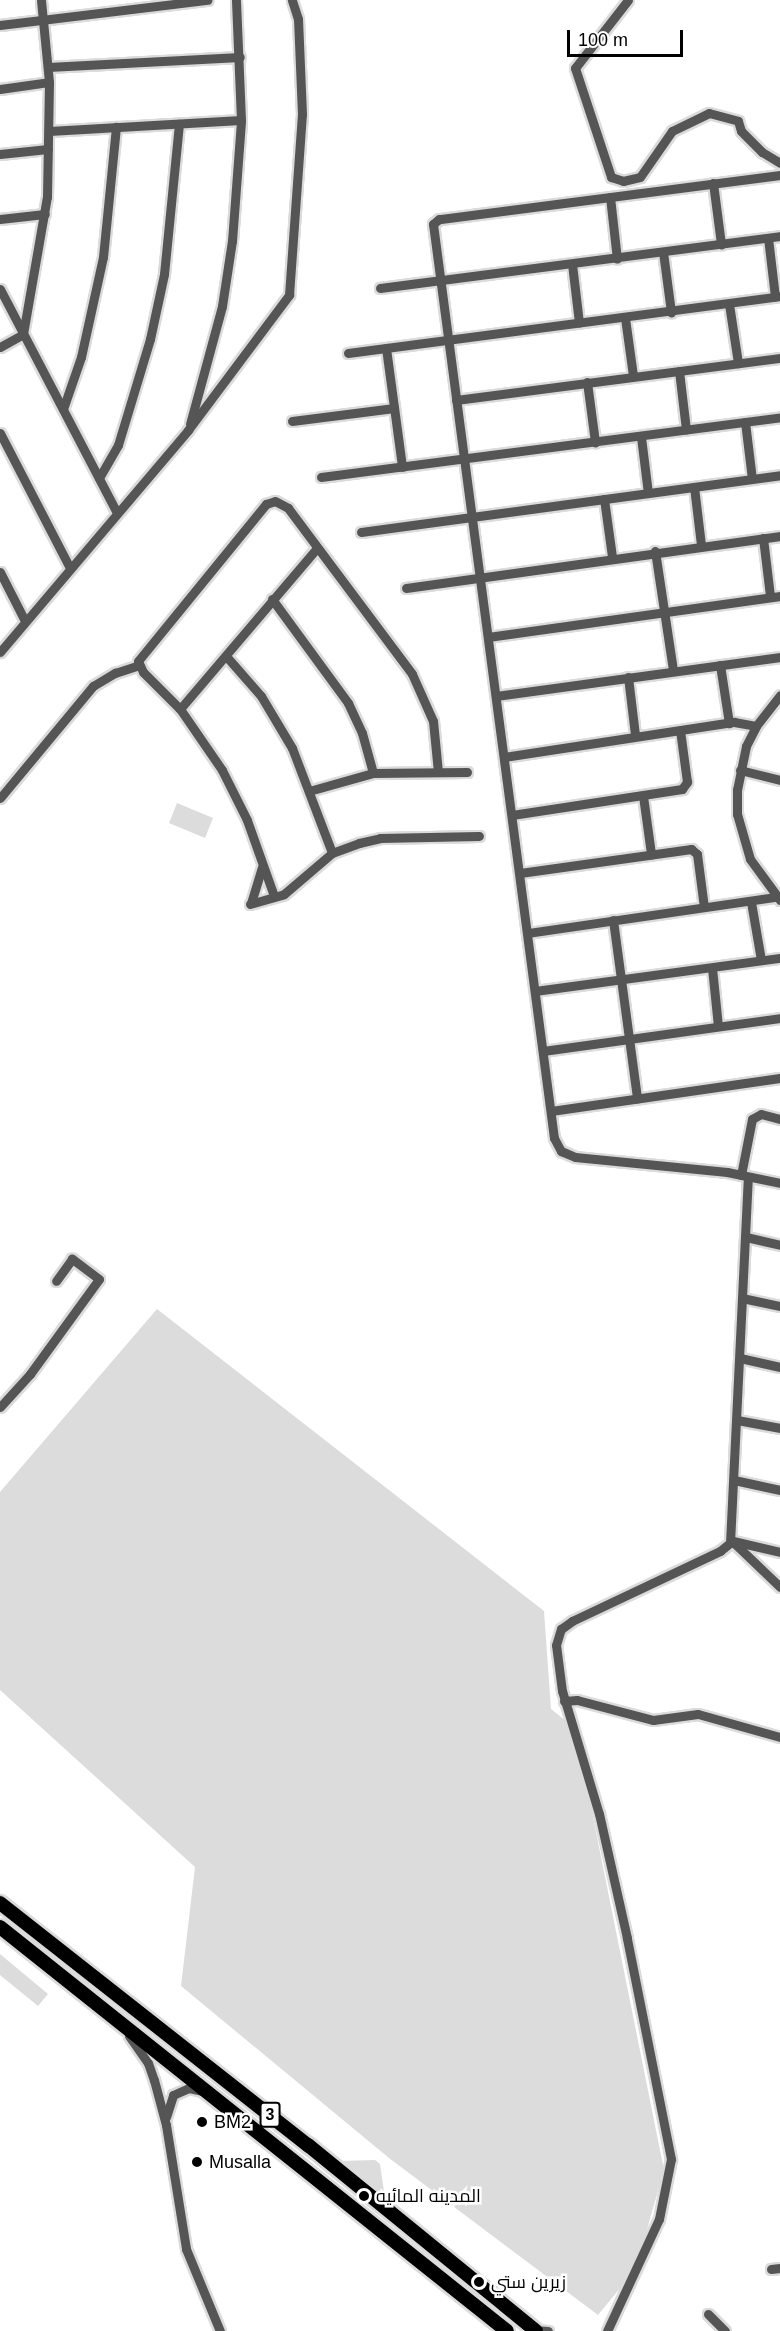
<!DOCTYPE html>
<meta charset="utf-8">
<style>
body{margin:0}
#map{position:relative;width:780px;height:2331px;overflow:hidden;background:#fff;font-family:Helvetica,Cairo,sans-serif}
div>[style]{position:absolute}
[style*='--x']{left:calc(var(--x)*1px);top:calc(var(--y)*1px);width:calc(var(--w)*1px);rotate:calc(var(--a)*1deg)}
.green>*{inset:0;background:#dcdcdc}
.roads{filter:drop-shadow(2px 0 #dbdbdb) drop-shadow(-2px 0 #dbdbdb) drop-shadow(0 2px #dbdbdb) drop-shadow(0 -2px #dbdbdb)}
.minor>*{height:9px;margin:-4.5px;padding:0 4.5px;transform-origin:4.5px;border-radius:4.5px;background:#555}
.highway>*{height:14px;margin:-7px;padding:0 7px;transform-origin:7px;border-radius:7px;background:#000}
.dots>*{width:16px;height:16px;translate:-50% -50%;box-sizing:border-box;border:3px solid #fff;border-radius:50%}
span{translate:-50% -50%;white-space:nowrap;text-align:center;line-height:1.15;-webkit-text-stroke:5px #fff;paint-order:stroke}
.shield-label span{padding:2px 4px;background:#fff;border:2px solid;border-radius:4px;-webkit-text-stroke-width:0}
.shield-label{font-size:16px;color:#000;font-weight:700}
.poi-label{font-size:18px;color:#000}
.left{translate:0 -50%;text-align:left}
.scale{position:absolute;left:567px;top:30px;width:116px;height:27px;box-sizing:border-box;border:3px solid #000;border-top:0;padding-left:8px;font-size:18px;line-height:21px;white-space:nowrap;color:#000;-webkit-text-stroke:4px #fff;paint-order:stroke}
</style>
<div id="map">
<div class="green">
<i style="clip-path:polygon(177px 803px,213px 818px,205px 838px,169px 823px)"></i>
<i style="clip-path:polygon(157px 1309px,544px 1611px,551px 1709px,566px 1721px,591px 1807px,664px 2170px,646px 2233px,626px 2281px,598px 2315px,389px 2158px,181px 1986px,195px 1867px,0 1690px,0 1492px)"></i>
<i style="clip-path:polygon(0 1954px,48px 1994px,38px 2006px,0 1975px)"></i>
<i style="clip-path:polygon(375px 2160px,380px 2164px,385px 2199px,339px 2161px)"></i>
</div>
<div class="roads">
<div class="minor">
<i style="--x:628;--y:0;--w:86;--a:127.9"></i>
<i style="--x:575;--y:68;--w:115;--a:71.7"></i>
<i style="--x:611;--y:177;--w:13;--a:18"></i>
<i style="--x:623;--y:181;--w:17;--a:-13"></i>
<i style="--x:640;--y:177;--w:56;--a:-55.2"></i>
<i style="--x:672;--y:131;--w:41;--a:-25.9"></i>
<i style="--x:709;--y:113;--w:30;--a:15"></i>
<i style="--x:738;--y:121;--w:10;--a:73"></i>
<i style="--x:741;--y:131;--w:30;--a:45"></i>
<i style="--x:762;--y:152;--w:21;--a:31"></i>
<i style="--x:0;--y:25;--w:209;--a:-6.9"></i>
<i style="--x:48;--y:67;--w:192;--a:-3"></i>
<i style="--x:0;--y:89;--w:49;--a:-8.1"></i>
<i style="--x:49;--y:131;--w:192;--a:-3.3"></i>
<i style="--x:0;--y:154;--w:48;--a:-5.9"></i>
<i style="--x:780;--y:175;--w:344;--a:172.6"></i>
<i style="--x:439;--y:219;--w:8;--a:140"></i>
<i style="--x:433;--y:224;--w:922;--a:82.46"></i>
<i style="--x:554;--y:1138;--w:15;--a:62"></i>
<i style="--x:561;--y:1151;--w:15;--a:23"></i>
<i style="--x:575;--y:1157;--w:153;--a:5.6"></i>
<i style="--x:727;--y:1172;--w:54;--a:11.7"></i>
<i style="--x:713;--y:183;--w:62;--a:82.5"></i>
<i style="--x:610;--y:197;--w:62;--a:83.6"></i>
<i style="--x:0;--y:219;--w:45;--a:-6.3"></i>
<i style="--x:768;--y:238;--w:59;--a:83.2"></i>
<i style="--x:663;--y:252;--w:61;--a:82.4"></i>
<i style="--x:572;--y:264;--w:59;--a:83.2"></i>
<i style="--x:380;--y:288;--w:403;--a:-7.4"></i>
<i style="--x:0;--y:289;--w:250;--a:62.4"></i>
<i style="--x:729;--y:304;--w:60;--a:81.3"></i>
<i style="--x:625;--y:318;--w:59;--a:82.1"></i>
<i style="--x:0;--y:347;--w:26;--a:-29"></i>
<i style="--x:23;--y:334;--w:139;--a:-80.1"></i>
<i style="--x:47;--y:197;--w:115;--a:-89"></i>
<i style="--x:49;--y:82;--w:82;--a:-95.6"></i>
<i style="--x:386;--y:348;--w:120;--a:82.3"></i>
<i style="--x:348;--y:353;--w:436;--a:-7.5"></i>
<i style="--x:679;--y:371;--w:59;--a:83.2"></i>
<i style="--x:587;--y:382;--w:61;--a:82.4"></i>
<i style="--x:456;--y:400;--w:327;--a:-7.4"></i>
<i style="--x:63;--y:409;--w:55;--a:-70.9"></i>
<i style="--x:81;--y:357;--w:102;--a:-77.6"></i>
<i style="--x:103;--y:257;--w:131;--a:-84.3"></i>
<i style="--x:292;--y:421;--w:103;--a:-7.3"></i>
<i style="--x:745;--y:422;--w:57;--a:83"></i>
<i style="--x:190;--y:424;--w:122;--a:-74.8"></i>
<i style="--x:222;--y:306;--w:66;--a:-81.3"></i>
<i style="--x:232;--y:241;--w:121;--a:-85.7"></i>
<i style="--x:241;--y:120;--w:120;--a:-92.4"></i>
<i style="--x:0;--y:433;--w:152;--a:62.6"></i>
<i style="--x:641;--y:437;--w:56;--a:82.9"></i>
<i style="--x:321;--y:477;--w:463;--a:-7.4"></i>
<i style="--x:99;--y:478;--w:38;--a:-60"></i>
<i style="--x:118;--y:445;--w:111;--a:-73.2"></i>
<i style="--x:150;--y:339;--w:66;--a:-77.8"></i>
<i style="--x:164;--y:274;--w:151;--a:-84.3"></i>
<i style="--x:694;--y:487;--w:58;--a:83.1"></i>
<i style="--x:604;--y:499;--w:59;--a:82.1"></i>
<i style="--x:361;--y:532;--w:423;--a:-7.7"></i>
<i style="--x:763;--y:538;--w:58;--a:83.1"></i>
<i style="--x:655;--y:551;--w:120;--a:81.4"></i>
<i style="--x:0;--y:572;--w:55;--a:63"></i>
<i style="--x:406;--y:588;--w:378;--a:-7.9"></i>
<i style="--x:272;--y:599;--w:129;--a:53.8"></i>
<i style="--x:348;--y:703;--w:33;--a:65"></i>
<i style="--x:362;--y:733;--w:41;--a:74.6"></i>
<i style="--x:488;--y:637;--w:295;--a:-8"></i>
<i style="--x:0;--y:652;--w:291;--a:-49.7"></i>
<i style="--x:188;--y:430;--w:169;--a:-53.2"></i>
<i style="--x:289;--y:295;--w:181;--a:-85.9"></i>
<i style="--x:302;--y:114;--w:95;--a:-92.4"></i>
<i style="--x:298;--y:19;--w:20;--a:-108"></i>
<i style="--x:226;--y:656;--w:53;--a:48.8"></i>
<i style="--x:261;--y:696;--w:61;--a:59.2"></i>
<i style="--x:292;--y:748;--w:112;--a:69.1"></i>
<i style="--x:720;--y:665;--w:59;--a:81.2"></i>
<i style="--x:628;--y:677;--w:58;--a:83.1"></i>
<i style="--x:496;--y:696;--w:287;--a:-7.8"></i>
<i style="--x:180;--y:709;--w:211;--a:-49.6"></i>
<i style="--x:504;--y:757;--w:233;--a:-8.7"></i>
<i style="--x:734;--y:722;--w:22;--a:10"></i>
<i style="--x:740;--y:770;--w:41;--a:14"></i>
<i style="--x:309;--y:791;--w:66;--a:-15.7"></i>
<i style="--x:373;--y:773;--w:94;--a:-0.6"></i>
<i style="--x:643;--y:796;--w:59;--a:82.1"></i>
<i style="--x:0;--y:798;--w:146;--a:-50.3"></i>
<i style="--x:93;--y:686;--w:26;--a:-31"></i>
<i style="--x:115;--y:673;--w:25;--a:-18"></i>
<i style="--x:512;--y:815;--w:172;--a:-8.7"></i>
<i style="--x:682;--y:789;--w:9;--a:-54"></i>
<i style="--x:687;--y:782;--w:52;--a:-97.7"></i>
<i style="--x:520;--y:873;--w:173;--a:-8"></i>
<i style="--x:691;--y:849;--w:8;--a:40"></i>
<i style="--x:697;--y:854;--w:53;--a:82.5"></i>
<i style="--x:274;--y:896;--w:81;--a:-109.6"></i>
<i style="--x:247;--y:820;--w:56;--a:-116.6"></i>
<i style="--x:222;--y:770;--w:74;--a:-124.5"></i>
<i style="--x:180;--y:709;--w:52;--a:-135"></i>
<i style="--x:143;--y:672;--w:12;--a:-114"></i>
<i style="--x:138;--y:661;--w:203;--a:-50.8"></i>
<i style="--x:266;--y:504;--w:9;--a:-18"></i>
<i style="--x:275;--y:501;--w:15;--a:28"></i>
<i style="--x:288;--y:508;--w:207;--a:53.2"></i>
<i style="--x:412;--y:674;--w:51;--a:65.9"></i>
<i style="--x:433;--y:721;--w:51;--a:84.4"></i>
<i style="--x:780;--y:900;--w:51;--a:-126.2"></i>
<i style="--x:750;--y:859;--w:47;--a:-106.1"></i>
<i style="--x:737;--y:814;--w:24;--a:-90"></i>
<i style="--x:737;--y:790;--w:45;--a:-78.4"></i>
<i style="--x:746;--y:746;--w:22;--a:-63"></i>
<i style="--x:756;--y:726;--w:39;--a:-52"></i>
<i style="--x:751;--y:902;--w:59;--a:80.2"></i>
<i style="--x:251;--y:903;--w:37;--a:-73"></i>
<i style="--x:250;--y:904;--w:35;--a:-16"></i>
<i style="--x:284;--y:894;--w:63;--a:-40.5"></i>
<i style="--x:332;--y:853;--w:29;--a:-20"></i>
<i style="--x:359;--y:843;--w:22;--a:-13"></i>
<i style="--x:380;--y:838;--w:99;--a:-1.2"></i>
<i style="--x:613;--y:920;--w:180;--a:82.3"></i>
<i style="--x:528;--y:933;--w:251;--a:-8.3"></i>
<i style="--x:712;--y:968;--w:58;--a:84.1"></i>
<i style="--x:535;--y:991;--w:247;--a:-7.7"></i>
<i style="--x:543;--y:1051;--w:239;--a:-7.9"></i>
<i style="--x:551;--y:1111;--w:231;--a:-8.2"></i>
<i style="--x:741;--y:1175;--w:57;--a:-78.9"></i>
<i style="--x:752;--y:1119;--w:10;--a:-29"></i>
<i style="--x:761;--y:1114;--w:20;--a:15"></i>
<i style="--x:746;--y:1237;--w:35;--a:13"></i>
<i style="--x:742;--y:1298;--w:39;--a:12"></i>
<i style="--x:740;--y:1358;--w:41;--a:12.7"></i>
<i style="--x:0;--y:1407;--w:45;--a:-47.7"></i>
<i style="--x:30;--y:1374;--w:117;--a:-54"></i>
<i style="--x:99;--y:1279;--w:34;--a:-143"></i>
<i style="--x:72;--y:1259;--w:27;--a:126"></i>
<i style="--x:737;--y:1420;--w:44;--a:10.5"></i>
<i style="--x:734;--y:1480;--w:47;--a:12.3"></i>
<i style="--x:731;--y:1540;--w:68;--a:43.8"></i>
<i style="--x:733;--y:1541;--w:48;--a:13.2"></i>
<i style="--x:564;--y:1701;--w:13;--a:-4"></i>
<i style="--x:577;--y:1700;--w:79;--a:14.7"></i>
<i style="--x:653;--y:1720;--w:45;--a:-7.6"></i>
<i style="--x:698;--y:1714;--w:85;--a:15.7"></i>
<i style="--x:129;--y:2036;--w:33;--a:55"></i>
<i style="--x:148;--y:2063;--w:18;--a:71"></i>
<i style="--x:154;--y:2080;--w:47;--a:75.1"></i>
<i style="--x:166;--y:2125;--w:126;--a:80.8"></i>
<i style="--x:186;--y:2249;--w:89;--a:67.5"></i>
<i style="--x:166;--y:2117;--w:23;--a:-72"></i>
<i style="--x:173;--y:2095;--w:17;--a:-24"></i>
<i style="--x:189;--y:2088;--w:13;--a:13"></i>
<i style="--x:771;--y:2269;--w:9;--a:-6"></i>
<i style="--x:708;--y:2314;--w:24;--a:45"></i>
<i style="--x:534;--y:2330;--w:14;--a:4"></i>
<i style="--x:607;--y:2331;--w:123;--a:-65.1"></i>
<i style="--x:659;--y:2219;--w:61;--a:-78.7"></i>
<i style="--x:671;--y:2159;--w:225;--a:-101.3"></i>
<i style="--x:627;--y:1938;--w:127;--a:-102.7"></i>
<i style="--x:599;--y:1814;--w:128;--a:-106.7"></i>
<i style="--x:562;--y:1691;--w:46;--a:-97.4"></i>
<i style="--x:556;--y:1645;--w:17;--a:-73"></i>
<i style="--x:561;--y:1629;--w:14;--a:-36"></i>
<i style="--x:572;--y:1621;--w:164;--a:-25.3"></i>
<i style="--x:720;--y:1551;--w:13;--a:-39"></i>
<i style="--x:730;--y:1543;--w:366;--a:-87.2"></i>
</div>
<div class="highway">
<i style="--x:0;--y:1903;--w:392;--a:38.2"></i>
<i style="--x:308;--y:2145;--w:294;--a:39.2"></i>
<i style="--x:0;--y:1927;--w:648;--a:38.55"></i>
</div>
</div>
<div class="dots">
<i style="left:202px;top:2122px;background:#000"></i>
<i style="left:197px;top:2162px;background:#000"></i>
<i style="left:364px;top:2196px;background:#000"></i>
<i style="left:479px;top:2282px;background:#000"></i>
</div>
<div class="shield-label">
<span style="left:270px;top:2115px">3</span>
</div>
<div class="poi-label">
<span class="left" style="left:214px;top:2122px">BM2</span>
<span class="left" style="left:209px;top:2162px">Musalla</span>
<span class="left" style="left:376px;top:2196px">المدينه المائيه</span>
<span class="left" style="left:491px;top:2282px">زيرين ستي</span>
</div>
<div class="scale">100 m</div>
</div>
